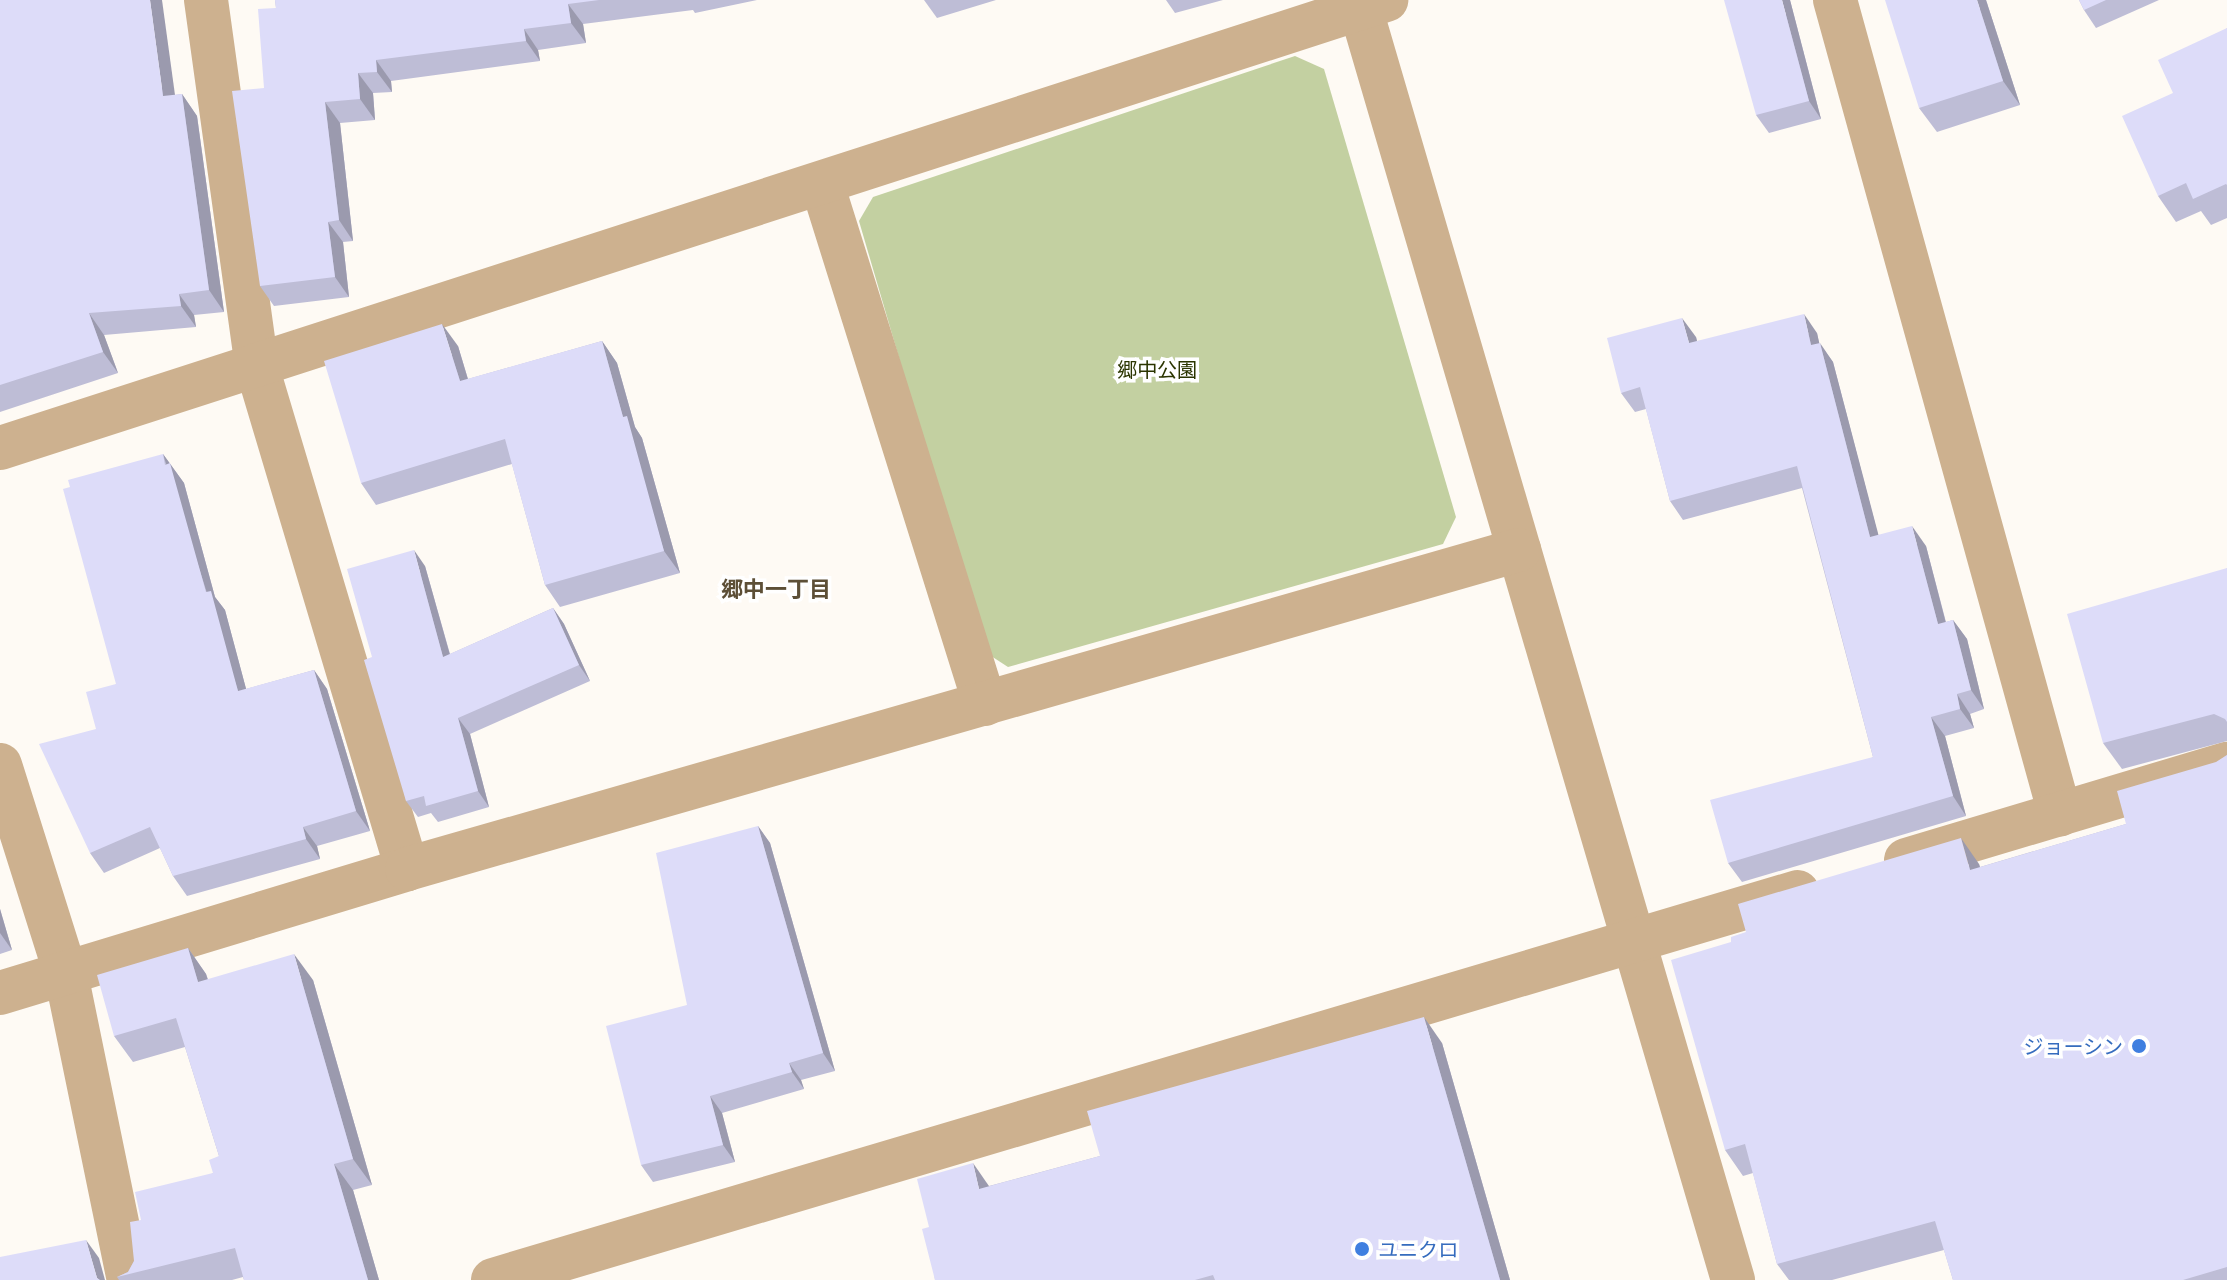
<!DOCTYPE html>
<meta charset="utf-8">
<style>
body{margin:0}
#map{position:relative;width:2227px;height:1280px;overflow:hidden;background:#fefaf4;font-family:Manrope,"Noto Sans JP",sans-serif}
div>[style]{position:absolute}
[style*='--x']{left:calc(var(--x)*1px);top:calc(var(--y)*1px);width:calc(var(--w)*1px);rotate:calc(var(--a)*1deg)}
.green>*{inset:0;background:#c3d0a1}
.minor>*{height:44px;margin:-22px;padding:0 22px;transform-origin:22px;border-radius:22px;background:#cdb18f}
.wall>*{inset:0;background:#bebdd6}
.shaded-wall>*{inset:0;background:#9b9aae}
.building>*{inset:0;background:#dddcf9}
.dots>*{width:22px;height:22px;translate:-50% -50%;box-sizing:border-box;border:4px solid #fff;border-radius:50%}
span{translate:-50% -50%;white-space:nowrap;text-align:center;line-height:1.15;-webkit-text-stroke:7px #fff;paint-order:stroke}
.park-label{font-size:20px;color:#2b3500}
.shop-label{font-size:20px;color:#366cbe}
.right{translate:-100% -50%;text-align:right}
.left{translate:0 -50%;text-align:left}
.neighbourhood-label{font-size:22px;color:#5d4f36;font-weight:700}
</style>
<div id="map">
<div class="green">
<i style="clip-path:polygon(1295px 56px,1324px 69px,1456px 517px,1443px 544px,1008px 667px,985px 652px,859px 221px,873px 197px)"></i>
</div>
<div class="minor">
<i style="--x:206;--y:0;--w:371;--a:82.1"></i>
<i style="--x:257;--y:367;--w:524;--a:73.36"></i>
<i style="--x:1358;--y:0;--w:1334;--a:73.67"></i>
<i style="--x:1835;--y:0;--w:845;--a:74.55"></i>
<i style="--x:822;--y:184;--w:545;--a:72.6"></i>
<i style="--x:0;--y:448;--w:1457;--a:-17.91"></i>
<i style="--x:0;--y:765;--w:219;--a:72.5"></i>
<i style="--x:66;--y:974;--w:312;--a:78.4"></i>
<i style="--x:1906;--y:860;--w:335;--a:-16.7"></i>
<i style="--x:0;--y:993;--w:425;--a:-16.9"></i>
<i style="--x:407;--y:869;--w:1157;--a:-16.01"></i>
<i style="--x:493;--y:1280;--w:1361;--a:-16.56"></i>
</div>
<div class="wall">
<i style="clip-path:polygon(0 0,175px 95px,182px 94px,197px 116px,224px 312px,194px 315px,196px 327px,104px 335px,118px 373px,0 412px)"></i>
<i style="clip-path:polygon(275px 0,757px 0,695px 13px,693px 10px,583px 24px,586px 43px,538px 50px,540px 61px,391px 81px,392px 92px,373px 93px,375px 120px,340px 123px,353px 241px,343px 242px,349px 297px,274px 306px,260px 286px,264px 88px,276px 8px)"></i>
<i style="clip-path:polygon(924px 0,996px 0,937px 18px)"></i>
<i style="clip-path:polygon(1166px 0,1223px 0,1175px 13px)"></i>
<i style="clip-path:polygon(1790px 0,1821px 119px,1769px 133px,1756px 115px)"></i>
<i style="clip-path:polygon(1986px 0,2020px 105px,1937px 132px,1919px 108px)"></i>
<i style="clip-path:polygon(2079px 0,2159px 0,2096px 28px,2084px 10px)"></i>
<i style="clip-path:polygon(2227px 28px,2227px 218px,2211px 225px,2201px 211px,2176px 222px,2158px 196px,2173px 93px)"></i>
<i style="clip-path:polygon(1817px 333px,1819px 343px,1833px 362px,1878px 535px,1926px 546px,1946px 622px,1953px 620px,1967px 639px,1984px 709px,1970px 714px,1974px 728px,1945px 736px,1966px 816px,1742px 882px,1728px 863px,1873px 757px,1802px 488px,1683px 520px,1670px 501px,1646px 409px,1635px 412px,1621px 393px,1696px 337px,1697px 341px)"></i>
<i style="clip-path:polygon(602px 341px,617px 363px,635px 427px,642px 438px,680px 573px,560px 607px,545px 585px,512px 464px,376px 505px,361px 483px,458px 346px,468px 379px)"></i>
<i style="clip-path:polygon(163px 454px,184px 483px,215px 597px,225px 610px,246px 689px,314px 670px,327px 689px,370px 831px,317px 846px,320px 859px,187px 896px,173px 876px,160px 848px,104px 873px,90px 853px,96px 729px,116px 684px)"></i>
<i style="clip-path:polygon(425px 566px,450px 654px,553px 608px,564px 624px,590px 681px,470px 734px,489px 807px,438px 822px,431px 813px,418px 817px,406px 801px,372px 657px)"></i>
<i style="clip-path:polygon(2227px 568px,2227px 741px,2122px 769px,2103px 743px)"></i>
<i style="clip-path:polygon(2227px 755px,2227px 1280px,1953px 1280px,1944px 1250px,1832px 1280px,1789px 1280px,1777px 1264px,1753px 1173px,1743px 1176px,1725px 1150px,1731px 942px,1979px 864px,1980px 867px,2126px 824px)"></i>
<i style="clip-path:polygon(758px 826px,770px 843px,835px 1071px,801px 1080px,804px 1089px,722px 1113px,735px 1162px,653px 1182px,641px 1165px,687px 1005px)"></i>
<i style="clip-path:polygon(0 909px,12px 950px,0 954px)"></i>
<i style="clip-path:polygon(188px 948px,206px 974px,208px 979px,313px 980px,372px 1185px,353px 1190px,379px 1280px,244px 1280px,243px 1277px,232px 1280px,119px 1280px,117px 1277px,128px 1272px,134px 1261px,141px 1220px,213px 1173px,219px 1156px,185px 1047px,133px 1062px,114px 1036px)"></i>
<i style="clip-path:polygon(1442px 1043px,1510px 1280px,935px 1280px,929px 1227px,989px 1186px,1100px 1156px)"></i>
</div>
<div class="shaded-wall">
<i style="clip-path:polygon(150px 0,162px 0,178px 117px,163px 96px)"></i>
<i style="clip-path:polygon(1782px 0,1790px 0,1821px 119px,1809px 101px)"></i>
<i style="clip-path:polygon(1977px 0,1986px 0,2020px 105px,2003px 81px)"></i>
<i style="clip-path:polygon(568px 4px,583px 24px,586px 43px,571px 23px)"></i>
<i style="clip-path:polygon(524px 29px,538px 50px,540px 61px,526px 41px)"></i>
<i style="clip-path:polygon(376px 60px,391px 81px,392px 92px,377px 72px)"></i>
<i style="clip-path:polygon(358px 73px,373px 93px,375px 120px,360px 99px)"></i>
<i style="clip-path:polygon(182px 94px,197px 116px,224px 312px,209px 290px)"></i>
<i style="clip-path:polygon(325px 102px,340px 123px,353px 241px,339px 220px)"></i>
<i style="clip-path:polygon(328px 222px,343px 242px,349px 297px,335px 277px)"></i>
<i style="clip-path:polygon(179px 294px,194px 315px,196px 327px,181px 306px)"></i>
<i style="clip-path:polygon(89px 313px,104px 335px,118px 373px,103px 352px)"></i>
<i style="clip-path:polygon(1804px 314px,1817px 333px,1824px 364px,1811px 345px)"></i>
<i style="clip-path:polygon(1682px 318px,1696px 337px,1702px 363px,1689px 343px)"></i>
<i style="clip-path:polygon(442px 324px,458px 346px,475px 403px,460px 381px)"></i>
<i style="clip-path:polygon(602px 341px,617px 363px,635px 427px,642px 438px,680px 573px,664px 551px,623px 417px)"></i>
<i style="clip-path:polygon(1820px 343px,1833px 362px,1884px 556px,1870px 537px)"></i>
<i style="clip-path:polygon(163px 454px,184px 483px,215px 597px,225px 610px,252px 711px,238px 691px)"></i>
<i style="clip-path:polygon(1912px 526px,1926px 546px,1951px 643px,1938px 624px)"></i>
<i style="clip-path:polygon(414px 550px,425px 566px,455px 673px,443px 657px)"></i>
<i style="clip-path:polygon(553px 608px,564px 624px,590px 681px,579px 665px)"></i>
<i style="clip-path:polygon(1953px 620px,1967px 639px,1984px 709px,1971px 690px)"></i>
<i style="clip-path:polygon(314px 670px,327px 689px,370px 831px,356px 811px)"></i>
<i style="clip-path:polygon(1957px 694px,1970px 714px,1974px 728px,1960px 709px)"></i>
<i style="clip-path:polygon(1931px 717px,1945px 736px,1966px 816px,1953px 796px)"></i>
<i style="clip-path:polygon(458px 718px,470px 734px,489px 807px,478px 791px)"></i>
<i style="clip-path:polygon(758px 826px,770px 843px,835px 1071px,823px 1053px)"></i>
<i style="clip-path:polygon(303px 827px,317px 846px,320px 859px,306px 839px)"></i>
<i style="clip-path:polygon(1961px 838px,1979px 864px,1988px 896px,1970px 870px)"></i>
<i style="clip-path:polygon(0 909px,12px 950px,0 933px)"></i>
<i style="clip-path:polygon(188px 948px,206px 974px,216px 1009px,198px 982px)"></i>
<i style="clip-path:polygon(294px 954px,313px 980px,372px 1185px,353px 1159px)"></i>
<i style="clip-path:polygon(1424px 1017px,1442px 1043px,1510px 1280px,1500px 1280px)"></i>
<i style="clip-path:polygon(789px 1063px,801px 1080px,804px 1089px,792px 1072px)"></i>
<i style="clip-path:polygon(710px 1096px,722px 1113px,735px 1162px,723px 1145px)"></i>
<i style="clip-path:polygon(973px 1163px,991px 1189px,979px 1189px)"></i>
<i style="clip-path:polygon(334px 1164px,353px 1190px,379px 1280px,368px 1280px)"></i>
<i style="clip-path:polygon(86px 1240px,99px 1258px,105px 1280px,99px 1280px,97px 1278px)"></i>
</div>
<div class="building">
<i style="clip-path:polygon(0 0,150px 0,163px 96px,182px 94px,209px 290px,179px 294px,181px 306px,89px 313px,103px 352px,0 385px)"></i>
<i style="clip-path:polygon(275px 0,599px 0,568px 4px,571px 23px,524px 29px,526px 41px,376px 60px,377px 72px,358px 73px,360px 99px,325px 102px,339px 220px,328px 222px,335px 277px,260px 286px,232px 91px,264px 88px,258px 9px,276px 8px)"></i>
<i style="clip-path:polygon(1724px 0,1782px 0,1809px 101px,1756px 115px)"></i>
<i style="clip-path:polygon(1885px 0,1977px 0,2003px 81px,1919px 108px)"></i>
<i style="clip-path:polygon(2079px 0,2106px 0,2084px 10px)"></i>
<i style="clip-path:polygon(2227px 28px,2227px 185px,2226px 184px,2193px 199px,2186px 183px,2158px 196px,2122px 116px,2173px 93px,2158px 60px)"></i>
<i style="clip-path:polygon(1804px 314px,1811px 345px,1820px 343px,1870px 537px,1912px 526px,1938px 624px,1953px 620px,1971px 690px,1957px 694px,1960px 709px,1931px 717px,1953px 796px,1728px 863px,1710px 800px,1873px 757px,1797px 466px,1670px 501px,1640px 387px,1621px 393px,1607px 338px,1682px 318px,1689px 343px)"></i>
<i style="clip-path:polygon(442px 324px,460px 381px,602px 341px,623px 417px,627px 416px,664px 551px,545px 585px,505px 439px,361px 483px,324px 361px)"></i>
<i style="clip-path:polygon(163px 454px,165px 465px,170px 463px,206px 592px,211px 591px,238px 691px,314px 670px,356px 811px,303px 827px,306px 839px,173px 876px,150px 827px,90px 853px,39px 744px,96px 729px,86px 692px,116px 684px,63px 489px,70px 487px,68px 480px)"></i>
<i style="clip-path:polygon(414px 550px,443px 657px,553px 608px,579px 665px,458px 718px,478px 791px,426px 806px,424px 796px,406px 801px,364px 660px,372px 657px,347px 569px)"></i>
<i style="clip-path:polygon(2227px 568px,2227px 722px,2225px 719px,2214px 714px,2103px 743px,2067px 614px)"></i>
<i style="clip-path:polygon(2227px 755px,2227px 1267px,2183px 1280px,1953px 1280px,1935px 1221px,1777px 1264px,1745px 1144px,1725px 1150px,1671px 960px,1731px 942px,1731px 937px,1746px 932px,1738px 904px,1961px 838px,1970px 870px,2126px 824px,2117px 791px,2216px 762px)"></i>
<i style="clip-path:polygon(758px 826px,823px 1053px,789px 1063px,792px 1072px,710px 1096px,723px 1145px,641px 1165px,606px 1026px,687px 1005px,656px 853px)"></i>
<i style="clip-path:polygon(188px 948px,198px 982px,294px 954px,353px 1159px,334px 1164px,368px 1280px,244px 1280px,235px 1248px,117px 1277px,128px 1272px,134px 1261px,130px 1222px,141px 1220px,135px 1192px,213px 1173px,209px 1160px,219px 1156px,176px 1018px,114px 1036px,97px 975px)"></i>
<i style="clip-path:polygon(1424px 1017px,1500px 1280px,1215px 1280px,1213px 1275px,1195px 1280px,935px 1280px,922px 1229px,929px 1227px,917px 1179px,973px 1163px,979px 1189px,1100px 1156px,1087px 1111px)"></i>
<i style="clip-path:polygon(86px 1240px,97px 1278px,100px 1280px,0 1280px,0 1257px)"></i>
</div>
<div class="dots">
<i style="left:2139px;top:1046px;background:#3f7fe0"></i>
<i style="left:1362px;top:1249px;background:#3f7fe0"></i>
</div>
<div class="park-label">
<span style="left:1157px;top:369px">郷中公園</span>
</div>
<div class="shop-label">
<span class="right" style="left:2123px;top:1046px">ジョーシン</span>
<span class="left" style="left:1378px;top:1249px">ユニクロ</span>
</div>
<div class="neighbourhood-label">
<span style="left:776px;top:590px">郷中一丁目</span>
</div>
</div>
